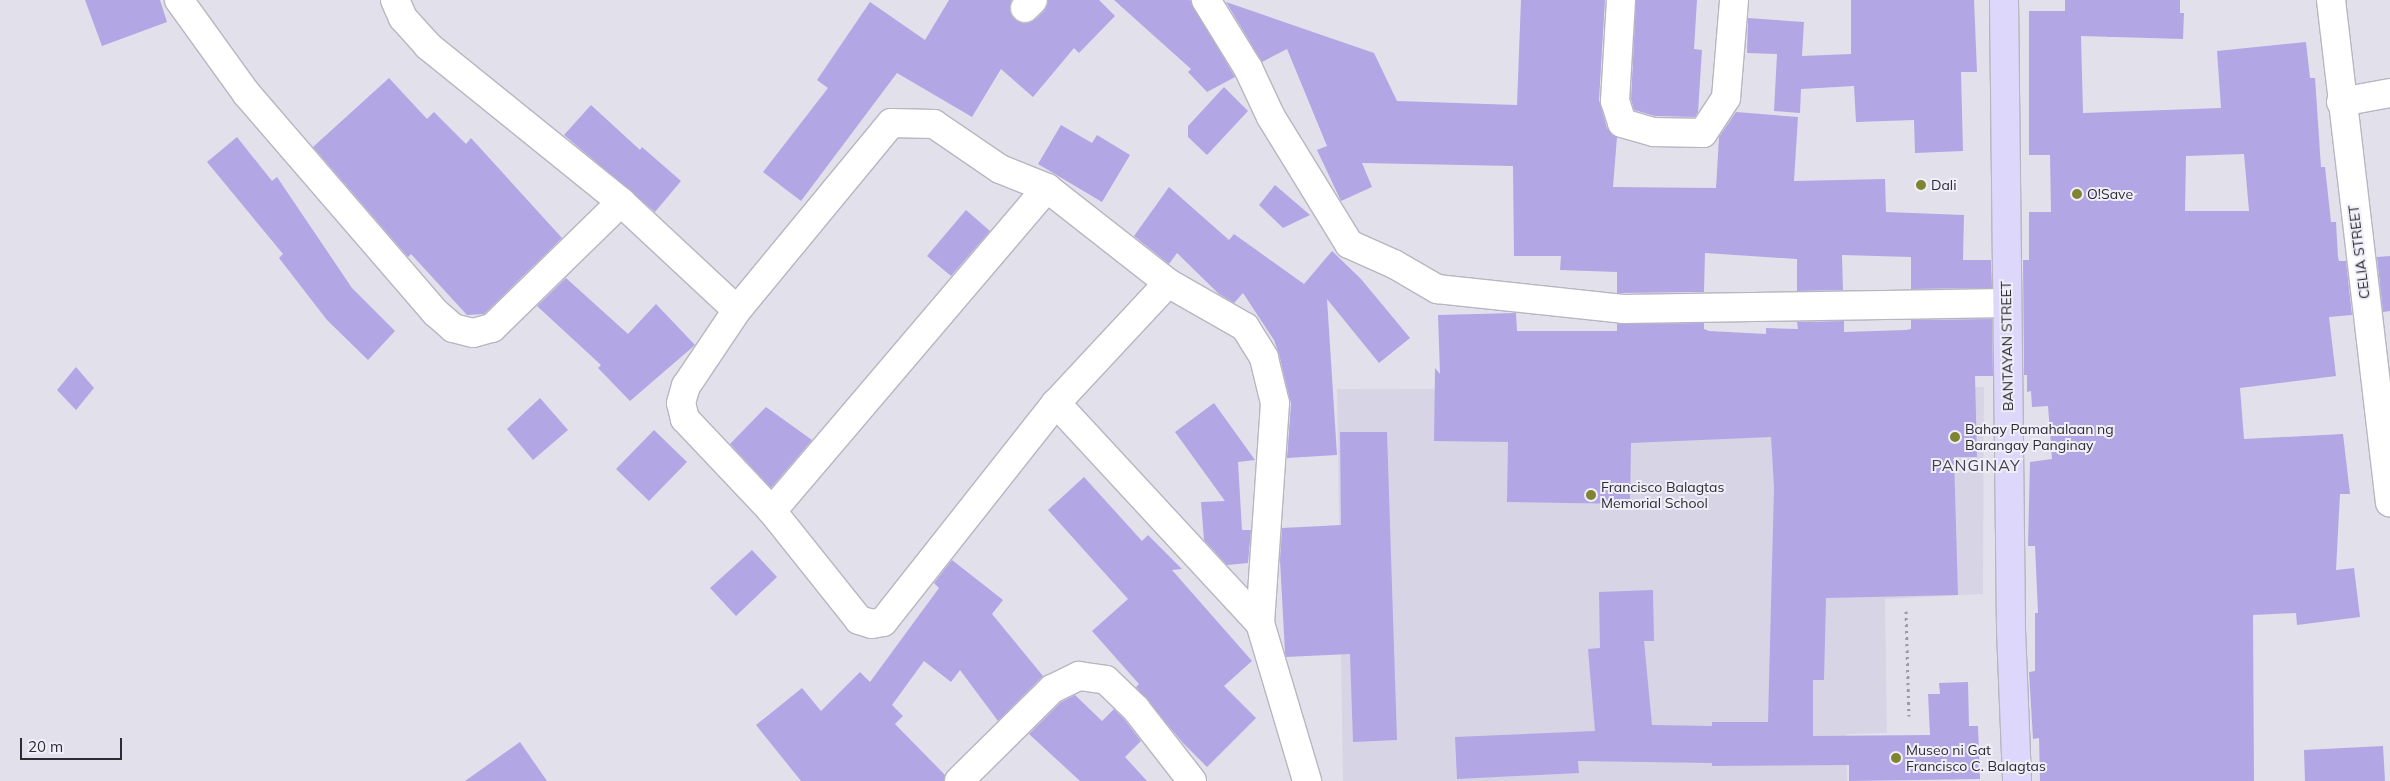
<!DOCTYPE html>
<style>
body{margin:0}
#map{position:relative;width:2390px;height:781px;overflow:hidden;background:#e2e1eb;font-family:Mulish,sans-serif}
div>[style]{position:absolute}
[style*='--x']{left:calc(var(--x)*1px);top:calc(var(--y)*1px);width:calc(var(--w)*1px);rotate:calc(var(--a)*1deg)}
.built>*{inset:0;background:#d7d4e6}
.building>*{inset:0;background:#b3a6e5}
.path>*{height:3px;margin-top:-1.5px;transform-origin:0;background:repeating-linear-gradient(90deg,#9b9aa2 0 2.5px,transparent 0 6.5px)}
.roads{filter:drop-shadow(1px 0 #b7b6c0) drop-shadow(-1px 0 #b7b6c0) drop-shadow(0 1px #b7b6c0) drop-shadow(0 -1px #b7b6c0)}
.minor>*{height:28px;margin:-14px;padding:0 14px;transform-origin:14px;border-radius:14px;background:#fff}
.major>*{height:28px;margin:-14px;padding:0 14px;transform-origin:14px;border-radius:14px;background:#ded7fc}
.dots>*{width:14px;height:14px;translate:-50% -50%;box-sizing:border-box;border:2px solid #f0eef9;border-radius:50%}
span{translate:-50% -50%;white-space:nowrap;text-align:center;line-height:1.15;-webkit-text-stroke:4px #f0eef9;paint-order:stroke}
.poi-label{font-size:14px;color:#2d2d31}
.left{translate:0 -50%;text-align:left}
.street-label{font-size:14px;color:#2d2d31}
.quarter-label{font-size:16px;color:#44434c;letter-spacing:1px}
.scale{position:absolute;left:20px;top:738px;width:102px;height:22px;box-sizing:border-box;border:2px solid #2d2d31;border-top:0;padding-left:6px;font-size:15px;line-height:18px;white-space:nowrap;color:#2d2d31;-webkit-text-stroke:4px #f0eef9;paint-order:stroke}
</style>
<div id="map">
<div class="built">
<i style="clip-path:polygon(1984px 387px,1983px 594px,1885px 599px,1887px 733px,1846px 734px,1847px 781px,1343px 781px,1337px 389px,1840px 390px)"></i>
</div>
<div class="building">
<i style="clip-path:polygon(85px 0,160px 0,167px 22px,102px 46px)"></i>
<i style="clip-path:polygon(949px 0,1012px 0,1010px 12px,1021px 23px,1036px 19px,1044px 11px,1048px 0,1099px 0,1115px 16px,1079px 53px,1074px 48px,1033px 97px,1001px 69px,972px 117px,897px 73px,801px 201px,763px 172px,828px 88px,817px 80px,870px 2px,925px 40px)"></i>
<i style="clip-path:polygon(1114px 0,1190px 0,1235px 77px,1207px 92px,1188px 72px,1191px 69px)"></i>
<i style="clip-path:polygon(1521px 0,1605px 0,1599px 100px,1607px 128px,1617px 137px,1613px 187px,1716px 188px,1719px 137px,1736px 112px,1798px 117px,1794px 181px,1885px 179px,1886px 212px,1964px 215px,1963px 260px,1991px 260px,1992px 288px,1911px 289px,1911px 257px,1842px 255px,1843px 290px,1797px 291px,1797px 259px,1705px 253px,1704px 292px,1617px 293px,1617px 272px,1560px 270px,1561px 256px,1514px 256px,1513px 166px,1362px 163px,1372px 187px,1341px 201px,1317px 150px,1327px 146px,1287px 49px,1262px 62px,1226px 2px,1374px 53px,1397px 101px,1517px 105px)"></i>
<i style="clip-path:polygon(1636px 0,1697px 0,1694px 49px,1702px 50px,1698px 112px,1695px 117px,1655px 116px,1634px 110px,1631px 99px)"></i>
<i style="clip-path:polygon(1851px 0,1974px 0,1977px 72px,1961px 72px,1963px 151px,1915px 153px,1914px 120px,1856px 122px,1854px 86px,1801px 89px,1800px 113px,1774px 111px,1777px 54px,1747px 53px,1748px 18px,1804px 22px,1802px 56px,1851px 54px)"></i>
<i style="clip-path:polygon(evenodd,2065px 0,2180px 0,2180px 13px,2184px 13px,2183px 39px,2081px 36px,2083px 113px,2221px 108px,2217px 51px,2306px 42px,2310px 78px,2315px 78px,2321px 167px,2325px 167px,2331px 222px,2336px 222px,2338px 257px,2339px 261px,2346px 261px,2352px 315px,2329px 317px,2336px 376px,2240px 388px,2244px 439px,2343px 434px,2350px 494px,2340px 494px,2336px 570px,2354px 568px,2360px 617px,2297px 625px,2296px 613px,2253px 615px,2254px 781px,2040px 781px,2039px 738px,2033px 739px,2029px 672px,2035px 671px,2035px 613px,2038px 613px,2035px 546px,2028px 546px,2030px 462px,2052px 459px,2048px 406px,2032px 407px,2031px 391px,2027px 392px,2027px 375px,2024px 375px,2023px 260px,2029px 260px,2029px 212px,2051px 212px,2050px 155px,2029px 155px,2029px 11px,2065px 11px,2065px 0,2244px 154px,2249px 211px,2185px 211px,2186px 156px,2244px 154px)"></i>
<i style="clip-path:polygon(389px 78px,427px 119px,434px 112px,466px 144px,471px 138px,562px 238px,484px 314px,467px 315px,411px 254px,408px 257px,313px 147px)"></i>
<i style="clip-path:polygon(1224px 87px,1248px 111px,1207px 155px,1188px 137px,1188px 126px)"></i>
<i style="clip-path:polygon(591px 105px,640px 150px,642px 147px,681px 181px,655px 212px,564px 135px)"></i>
<i style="clip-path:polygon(1061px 125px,1092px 143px,1097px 135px,1130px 155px,1102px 202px,1038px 164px)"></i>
<i style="clip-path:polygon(237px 137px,272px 181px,277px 177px,352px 288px,395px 331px,368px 360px,327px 320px,279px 258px,283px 254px,207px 162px)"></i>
<i style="clip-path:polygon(1275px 185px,1310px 215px,1283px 228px,1259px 205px)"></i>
<i style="clip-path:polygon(1169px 187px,1229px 240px,1234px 234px,1304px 284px,1332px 251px,1361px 279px,1410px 338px,1379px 363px,1327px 299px,1337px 455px,1287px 458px,1291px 404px,1279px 354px,1274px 340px,1243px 293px,1234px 303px,1219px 294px,1177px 253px,1169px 264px,1134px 236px)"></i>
<i style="clip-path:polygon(966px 210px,990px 231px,951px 276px,927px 256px)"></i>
<i style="clip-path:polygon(2390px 256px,2390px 311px,2383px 312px,2377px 257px)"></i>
<i style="clip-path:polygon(566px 278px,628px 334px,656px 304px,695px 345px,630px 401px,598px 368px,601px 365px,537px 306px)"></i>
<i style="clip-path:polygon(1516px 313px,1517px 331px,1617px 331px,1617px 324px,1704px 323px,1704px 329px,1709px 331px,1766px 334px,1766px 328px,1798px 329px,1797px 322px,1844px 321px,1844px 332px,1906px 330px,1911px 329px,1911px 320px,1992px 319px,1993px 376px,1975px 376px,1977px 457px,1954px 457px,1958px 595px,1826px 598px,1824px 680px,1813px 680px,1813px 736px,1930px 735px,1928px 694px,1940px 694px,1939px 683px,1968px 682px,1969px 726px,1978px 726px,1980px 779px,1849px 781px,1849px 765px,1712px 766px,1712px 763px,1578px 761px,1579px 773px,1457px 779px,1455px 737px,1595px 731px,1588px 649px,1600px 648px,1599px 592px,1653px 590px,1654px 641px,1644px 641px,1652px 725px,1712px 726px,1712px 722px,1768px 722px,1774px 487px,1771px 437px,1631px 443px,1630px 504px,1507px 502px,1508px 442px,1434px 441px,1435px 368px,1440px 374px,1438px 315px)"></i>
<i style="clip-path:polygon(76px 367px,94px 388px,76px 410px,57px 390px)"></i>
<i style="clip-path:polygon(540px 398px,568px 430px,533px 460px,507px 429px)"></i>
<i style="clip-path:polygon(1214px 403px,1255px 460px,1238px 462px,1242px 530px,1251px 530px,1248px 563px,1227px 565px,1204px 540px,1201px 502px,1225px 501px,1175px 432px)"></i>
<i style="clip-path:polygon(766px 407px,812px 440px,771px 488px,730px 444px)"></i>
<i style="clip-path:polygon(654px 430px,687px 462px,649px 501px,616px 469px)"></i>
<i style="clip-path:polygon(1340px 432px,1387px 432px,1397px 740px,1353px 742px,1350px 654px,1286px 657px,1285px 653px,1280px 560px,1282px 528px,1341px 525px)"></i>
<i style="clip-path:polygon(1084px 477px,1142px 541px,1148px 535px,1182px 569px,1172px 570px,1252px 661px,1224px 686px,1256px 718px,1207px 767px,1183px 743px,1136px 687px,1139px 684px,1092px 631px,1128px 599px,1048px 510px)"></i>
<i style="clip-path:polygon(752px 550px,777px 577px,736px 616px,710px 588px)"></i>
<i style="clip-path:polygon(952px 560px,1003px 600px,992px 614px,1043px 676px,998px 721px,960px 670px,951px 682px,924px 661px,892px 705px,903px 716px,895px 724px,945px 775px,944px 781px,801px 781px,756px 725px,802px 688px,821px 711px,860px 672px,870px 682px,939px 588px,934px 583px)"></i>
<i style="clip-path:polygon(1075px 695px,1102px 721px,1114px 709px,1124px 719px,1141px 741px,1125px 757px,1147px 781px,1080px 781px,1029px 734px,1061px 702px)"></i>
<i style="clip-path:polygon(520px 742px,547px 781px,465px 781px)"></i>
<i style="clip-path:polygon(2383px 746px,2385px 781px,2305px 781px,2304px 750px)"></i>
</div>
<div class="path">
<i style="--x:1906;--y:611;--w:105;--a:88.4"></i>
</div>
<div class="roads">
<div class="minor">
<i style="--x:179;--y:0;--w:115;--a:54.2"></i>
<i style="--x:246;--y:93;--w:291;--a:49.2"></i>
<i style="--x:436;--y:313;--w:23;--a:41"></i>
<i style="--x:453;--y:328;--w:21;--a:14"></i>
<i style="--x:473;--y:333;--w:20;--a:-15"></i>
<i style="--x:492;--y:328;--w:180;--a:-44.3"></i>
<i style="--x:395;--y:0;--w:20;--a:66"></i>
<i style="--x:403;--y:18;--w:38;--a:48"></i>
<i style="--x:428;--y:46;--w:248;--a:38.9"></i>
<i style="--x:621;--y:202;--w:158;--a:43"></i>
<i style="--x:1206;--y:0;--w:80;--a:58.3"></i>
<i style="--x:1248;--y:68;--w:54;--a:64.9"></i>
<i style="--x:1271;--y:117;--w:149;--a:58.4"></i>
<i style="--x:1349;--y:244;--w:49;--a:24"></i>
<i style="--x:1394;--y:264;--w:50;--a:30.2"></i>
<i style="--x:1437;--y:289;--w:187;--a:6.1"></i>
<i style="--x:1623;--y:309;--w:383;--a:-0.9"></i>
<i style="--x:1621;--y:0;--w:101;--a:93.4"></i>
<i style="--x:1615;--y:101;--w:23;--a:72"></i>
<i style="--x:1622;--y:123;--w:33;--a:16"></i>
<i style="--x:1654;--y:132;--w:49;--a:1.2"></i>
<i style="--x:1703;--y:133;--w:42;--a:-56.7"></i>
<i style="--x:1726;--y:98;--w:98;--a:-85.3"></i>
<i style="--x:2331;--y:0;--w:506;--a:83.31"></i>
<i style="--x:1025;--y:8;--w:11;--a:-45"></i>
<i style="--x:2341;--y:102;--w:50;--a:-10.4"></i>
<i style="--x:1168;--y:283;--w:164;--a:133"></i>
<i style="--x:1056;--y:403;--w:279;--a:128.3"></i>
<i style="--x:883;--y:622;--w:11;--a:170"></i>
<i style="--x:872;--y:624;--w:14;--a:-163"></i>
<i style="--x:859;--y:620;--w:139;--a:-128.6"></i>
<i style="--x:772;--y:511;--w:127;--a:-133.4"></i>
<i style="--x:685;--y:419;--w:16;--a:-104"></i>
<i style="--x:681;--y:403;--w:18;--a:-74"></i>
<i style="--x:686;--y:386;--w:92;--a:-56.1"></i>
<i style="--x:737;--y:310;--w:242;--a:-50.5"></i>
<i style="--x:891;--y:123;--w:43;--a:1.3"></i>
<i style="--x:934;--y:124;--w:80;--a:34.3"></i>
<i style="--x:1000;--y:169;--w:51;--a:22"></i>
<i style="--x:1047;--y:188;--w:154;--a:38.1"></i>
<i style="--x:1168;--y:283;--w:89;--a:29.7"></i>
<i style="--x:1245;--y:327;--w:36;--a:58"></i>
<i style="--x:1264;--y:358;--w:46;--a:76.3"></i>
<i style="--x:1275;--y:403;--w:221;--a:93.9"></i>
<i style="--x:1260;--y:623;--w:165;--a:73.4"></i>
<i style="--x:1056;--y:403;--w:300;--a:47.2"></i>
<i style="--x:772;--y:511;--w:424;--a:-49.6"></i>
<i style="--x:959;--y:781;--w:131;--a:-44.7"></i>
<i style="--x:1052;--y:689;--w:30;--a:-26"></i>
<i style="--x:1079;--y:676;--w:27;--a:8"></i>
<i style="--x:1106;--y:680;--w:42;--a:44"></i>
<i style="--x:1136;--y:709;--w:91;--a:52.1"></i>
</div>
<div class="major">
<i style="--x:2004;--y:0;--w:630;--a:89.36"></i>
<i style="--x:2011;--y:630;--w:151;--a:87.7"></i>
</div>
</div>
<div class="dots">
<i style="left:1921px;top:185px;background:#7e8430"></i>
<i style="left:2077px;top:194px;background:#7e8430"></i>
<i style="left:1955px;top:437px;background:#7e8430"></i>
<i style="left:1591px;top:495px;background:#7e8430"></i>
<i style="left:1896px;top:758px;background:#7e8430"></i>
</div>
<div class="poi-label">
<span class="left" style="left:1931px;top:185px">Dali</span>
<span class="left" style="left:2087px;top:194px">O!Save</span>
<span class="left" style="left:1965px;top:437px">Bahay Pamahalaan ng<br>Barangay Panginay</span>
<span class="left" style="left:1601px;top:495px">Francisco Balagtas<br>Memorial School</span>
<span class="left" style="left:1906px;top:758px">Museo ni Gat<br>Francisco C. Balagtas</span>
</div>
<div class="street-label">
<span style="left:2359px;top:252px;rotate:-97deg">CELIA STREET</span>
<span style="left:2007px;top:346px;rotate:-91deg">BANTAYAN STREET</span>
</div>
<div class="quarter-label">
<span style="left:1976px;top:465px">PANGINAY</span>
</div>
<div class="scale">20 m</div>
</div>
